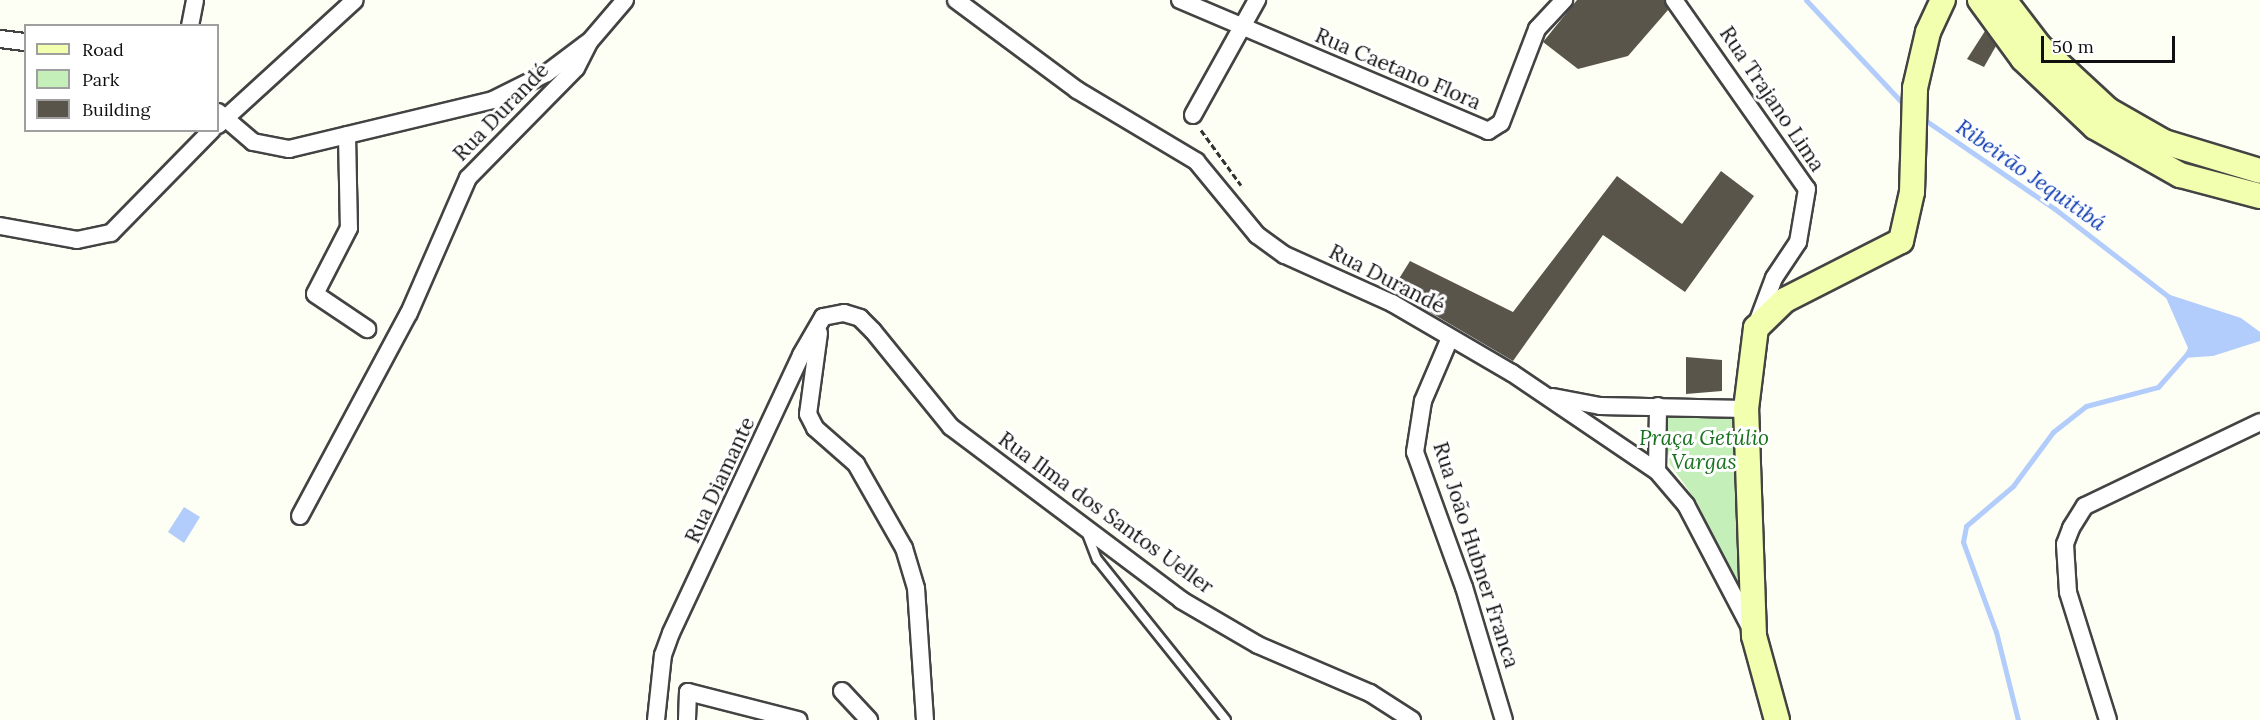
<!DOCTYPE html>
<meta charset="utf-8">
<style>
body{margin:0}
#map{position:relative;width:2260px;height:720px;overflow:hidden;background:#fefff4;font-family:Lora,serif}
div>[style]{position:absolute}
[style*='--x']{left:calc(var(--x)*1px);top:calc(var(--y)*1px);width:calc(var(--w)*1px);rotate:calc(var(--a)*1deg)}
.green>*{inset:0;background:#c5efb8}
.water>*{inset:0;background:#b2ccfc}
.stream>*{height:5px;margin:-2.5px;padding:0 2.5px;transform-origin:2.5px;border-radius:2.5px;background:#b2ccfc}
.building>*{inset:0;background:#5a554b}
.path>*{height:3px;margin-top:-1.5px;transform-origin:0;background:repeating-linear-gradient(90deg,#323232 0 6px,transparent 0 9px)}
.roads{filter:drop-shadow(2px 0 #434343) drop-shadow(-2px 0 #434343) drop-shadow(0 2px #434343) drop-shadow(0 -2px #434343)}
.lane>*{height:8px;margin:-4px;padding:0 4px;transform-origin:4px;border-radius:4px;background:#fff}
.street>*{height:16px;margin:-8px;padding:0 8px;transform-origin:8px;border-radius:8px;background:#fff}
.secondary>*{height:24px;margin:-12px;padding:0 12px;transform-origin:12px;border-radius:12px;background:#f2ffaf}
span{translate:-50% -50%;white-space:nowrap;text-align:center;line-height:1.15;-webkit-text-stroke:6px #fff;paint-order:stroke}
.street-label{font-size:21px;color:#101010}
.park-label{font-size:21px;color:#18711e;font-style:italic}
.water-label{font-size:22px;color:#0b3ab1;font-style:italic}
.legend{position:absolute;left:24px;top:24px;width:195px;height:108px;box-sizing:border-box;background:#fff;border:2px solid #9f9f9f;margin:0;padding:8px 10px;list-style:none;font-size:18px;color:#101010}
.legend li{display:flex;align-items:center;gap:12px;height:30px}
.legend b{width:30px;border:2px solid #9f9f9f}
.scale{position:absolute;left:2041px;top:36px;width:134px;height:27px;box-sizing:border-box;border:3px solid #101010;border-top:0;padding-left:8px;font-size:18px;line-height:21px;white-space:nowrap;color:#101010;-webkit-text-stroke:4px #fff;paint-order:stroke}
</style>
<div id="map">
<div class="green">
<i style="clip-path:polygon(1737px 412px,1748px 609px,1697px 502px,1670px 464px,1662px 414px)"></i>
</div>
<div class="water">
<i style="clip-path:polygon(2164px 293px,2241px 318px,2260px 332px,2260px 341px,2213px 356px,2183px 358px,2188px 348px)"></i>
<i style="clip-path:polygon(184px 507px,200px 517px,184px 543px,168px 532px)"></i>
</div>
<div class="stream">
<i style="--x:1806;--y:0;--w:148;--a:46.9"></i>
<i style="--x:1922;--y:118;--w:161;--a:34.4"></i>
<i style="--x:2055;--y:209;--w:144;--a:37.7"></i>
<i style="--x:2018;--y:720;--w:91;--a:-104"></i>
<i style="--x:1996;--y:632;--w:96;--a:-110.1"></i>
<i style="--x:1963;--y:542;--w:16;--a:-79"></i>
<i style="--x:1966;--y:526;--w:62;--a:-40.4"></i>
<i style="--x:2013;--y:486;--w:67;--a:-53.5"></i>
<i style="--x:2053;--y:432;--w:42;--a:-38.2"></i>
<i style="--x:2086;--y:406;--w:74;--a:-14.8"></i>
<i style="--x:2158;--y:387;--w:44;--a:-48.7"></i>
</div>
<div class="building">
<i style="clip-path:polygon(1577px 0,1664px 0,1668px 10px,1628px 56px,1578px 69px,1543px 42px)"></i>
<i style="clip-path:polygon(1985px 31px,1996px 46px,1984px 67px,1967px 59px)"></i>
<i style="clip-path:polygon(1721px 171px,1754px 196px,1685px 292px,1603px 235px,1513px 361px,1392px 290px,1410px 261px,1513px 312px,1617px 176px,1682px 224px)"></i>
<i style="clip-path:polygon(1686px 357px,1722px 360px,1722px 391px,1686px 394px)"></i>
</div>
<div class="path">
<i style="--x:1201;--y:130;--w:68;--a:54"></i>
</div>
<div class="roads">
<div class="lane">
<i style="--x:1086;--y:531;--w:30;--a:69"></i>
<i style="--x:1097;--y:559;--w:206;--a:51.3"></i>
</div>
<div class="street">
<i style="--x:956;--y:0;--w:151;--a:36.6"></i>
<i style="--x:1077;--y:90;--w:139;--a:30.8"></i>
<i style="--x:1196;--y:161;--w:96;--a:50.5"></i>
<i style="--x:1257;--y:235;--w:34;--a:36"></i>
<i style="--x:1285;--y:255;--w:117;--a:24.2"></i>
<i style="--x:1392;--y:303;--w:139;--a:30.3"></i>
<i style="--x:1512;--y:373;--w:175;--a:34.1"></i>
<i style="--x:1657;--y:471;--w:45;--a:49.5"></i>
<i style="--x:1686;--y:505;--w:138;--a:62.3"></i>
<i style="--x:1180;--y:0;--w:335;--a:23"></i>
<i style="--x:1488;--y:131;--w:15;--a:-32"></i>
<i style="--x:1501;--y:123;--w:101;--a:-69"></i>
<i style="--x:1537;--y:29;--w:40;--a:-47"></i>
<i style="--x:1674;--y:0;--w:231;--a:54.9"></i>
<i style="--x:1807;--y:189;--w:54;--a:99.6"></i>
<i style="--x:1798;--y:242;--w:43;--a:123.7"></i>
<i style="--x:1774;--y:278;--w:51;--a:110.6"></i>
<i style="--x:190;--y:26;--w:26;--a:-79"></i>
<i style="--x:0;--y:39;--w:26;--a:7"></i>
<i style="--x:218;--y:112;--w:46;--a:40.6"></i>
<i style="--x:253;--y:142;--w:37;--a:11"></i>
<i style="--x:289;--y:149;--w:210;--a:-13.5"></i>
<i style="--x:493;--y:100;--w:60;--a:-26.6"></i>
<i style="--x:547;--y:73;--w:50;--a:-36.9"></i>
<i style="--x:1193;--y:115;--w:132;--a:-60.9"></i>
<i style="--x:218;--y:125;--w:185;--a:-42.4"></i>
<i style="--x:347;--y:135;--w:93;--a:88.8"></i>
<i style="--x:349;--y:228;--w:74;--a:117.3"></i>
<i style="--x:315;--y:294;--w:63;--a:33.9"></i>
<i style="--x:0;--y:226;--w:78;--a:10.3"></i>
<i style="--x:77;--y:240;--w:35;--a:-12"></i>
<i style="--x:111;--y:233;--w:144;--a:-45.6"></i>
<i style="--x:819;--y:333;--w:82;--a:97.7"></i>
<i style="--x:808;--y:414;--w:16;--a:63"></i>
<i style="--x:815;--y:428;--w:55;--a:41.3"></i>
<i style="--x:856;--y:464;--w:97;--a:60.3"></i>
<i style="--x:904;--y:548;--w:42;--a:73.3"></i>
<i style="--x:916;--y:588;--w:132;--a:86.1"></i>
<i style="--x:1450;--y:338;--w:69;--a:113.2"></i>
<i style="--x:1423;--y:401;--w:52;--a:98.9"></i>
<i style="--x:1415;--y:452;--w:144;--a:70.1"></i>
<i style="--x:1464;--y:587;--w:139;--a:73.3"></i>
<i style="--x:1553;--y:397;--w:48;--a:10.8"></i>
<i style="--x:1600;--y:406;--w:146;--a:1.2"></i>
<i style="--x:1657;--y:471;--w:65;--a:-89.1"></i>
<i style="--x:300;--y:516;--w:230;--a:-61.8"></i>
<i style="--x:409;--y:313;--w:147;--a:-66.4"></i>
<i style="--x:468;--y:178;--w:154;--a:-45.5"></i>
<i style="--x:576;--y:68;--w:30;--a:-63"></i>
<i style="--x:590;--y:41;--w:54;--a:-49.5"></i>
<i style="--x:842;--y:691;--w:40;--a:47"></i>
<i style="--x:656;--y:720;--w:65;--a:-83.9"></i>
<i style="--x:663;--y:655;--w:23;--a:-70"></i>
<i style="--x:671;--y:633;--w:307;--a:-64.9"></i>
<i style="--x:801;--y:355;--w:44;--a:-59.9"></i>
<i style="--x:823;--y:317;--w:21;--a:-11"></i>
<i style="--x:844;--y:313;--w:17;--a:17"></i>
<i style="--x:860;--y:318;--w:18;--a:45"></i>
<i style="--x:873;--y:331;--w:124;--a:50.9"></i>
<i style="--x:951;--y:427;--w:288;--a:36.9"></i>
<i style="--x:1181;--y:600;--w:89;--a:30.3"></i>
<i style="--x:1258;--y:645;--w:122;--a:23.2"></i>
<i style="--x:1370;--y:693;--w:50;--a:32.7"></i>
<i style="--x:687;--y:720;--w:28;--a:-88"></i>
<i style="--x:688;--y:692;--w:114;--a:14.3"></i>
<i style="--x:2108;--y:720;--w:134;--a:-107.4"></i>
<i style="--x:2068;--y:592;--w:48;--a:-93.6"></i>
<i style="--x:2065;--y:544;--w:17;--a:-69"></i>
<i style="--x:2071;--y:528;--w:26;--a:-58"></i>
<i style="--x:2085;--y:506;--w:194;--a:-25.6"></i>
</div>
<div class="secondary">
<i style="--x:1980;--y:0;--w:73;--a:53.9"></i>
<i style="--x:2023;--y:59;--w:99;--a:43.4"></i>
<i style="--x:2095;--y:127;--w:98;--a:29.5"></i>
<i style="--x:2180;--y:175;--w:83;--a:14.7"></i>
<i style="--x:2004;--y:0;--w:58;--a:52.7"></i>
<i style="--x:2039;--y:46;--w:94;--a:42.8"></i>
<i style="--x:2108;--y:110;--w:64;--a:29.7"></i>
<i style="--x:2164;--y:142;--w:100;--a:16.8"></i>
<i style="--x:1777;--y:720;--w:87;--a:-105.3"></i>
<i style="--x:1754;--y:636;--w:227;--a:-92"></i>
<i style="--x:1746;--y:409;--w:82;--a:-83"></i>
<i style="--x:1756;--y:328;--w:40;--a:-44"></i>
<i style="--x:1785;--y:300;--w:130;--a:-27"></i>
<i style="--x:1901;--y:241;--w:50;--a:-77.3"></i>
<i style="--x:1912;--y:192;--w:104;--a:-88.3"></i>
<i style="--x:1915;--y:88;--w:57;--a:-76.9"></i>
<i style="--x:1928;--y:32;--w:35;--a:-65"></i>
</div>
</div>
<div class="street-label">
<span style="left:1398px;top:69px;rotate:23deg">Rua Caetano Flora</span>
<span style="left:1772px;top:99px;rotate:56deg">Rua Trajano Lima</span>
<span style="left:501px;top:112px;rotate:-46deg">Rua Durandé</span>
<span style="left:1387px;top:279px;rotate:27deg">Rua Durandé</span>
<span style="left:720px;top:480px;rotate:-65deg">Rua Diamante</span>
<span style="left:1106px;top:513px;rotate:36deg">Rua Ilma dos Santos Ueller</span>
<span style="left:1476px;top:555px;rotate:72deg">Rua João Hubner Franca</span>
</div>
<div class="park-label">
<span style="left:1704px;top:450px">Praça Getúlio<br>Vargas</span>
</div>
<div class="water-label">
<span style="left:2031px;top:175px;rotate:35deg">Ribeirão Jequitibá</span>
</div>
<ul class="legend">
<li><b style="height:8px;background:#f2ffaf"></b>Road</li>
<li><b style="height:16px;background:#c5efb8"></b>Park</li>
<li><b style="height:16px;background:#5a554b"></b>Building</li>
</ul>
<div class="scale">50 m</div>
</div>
